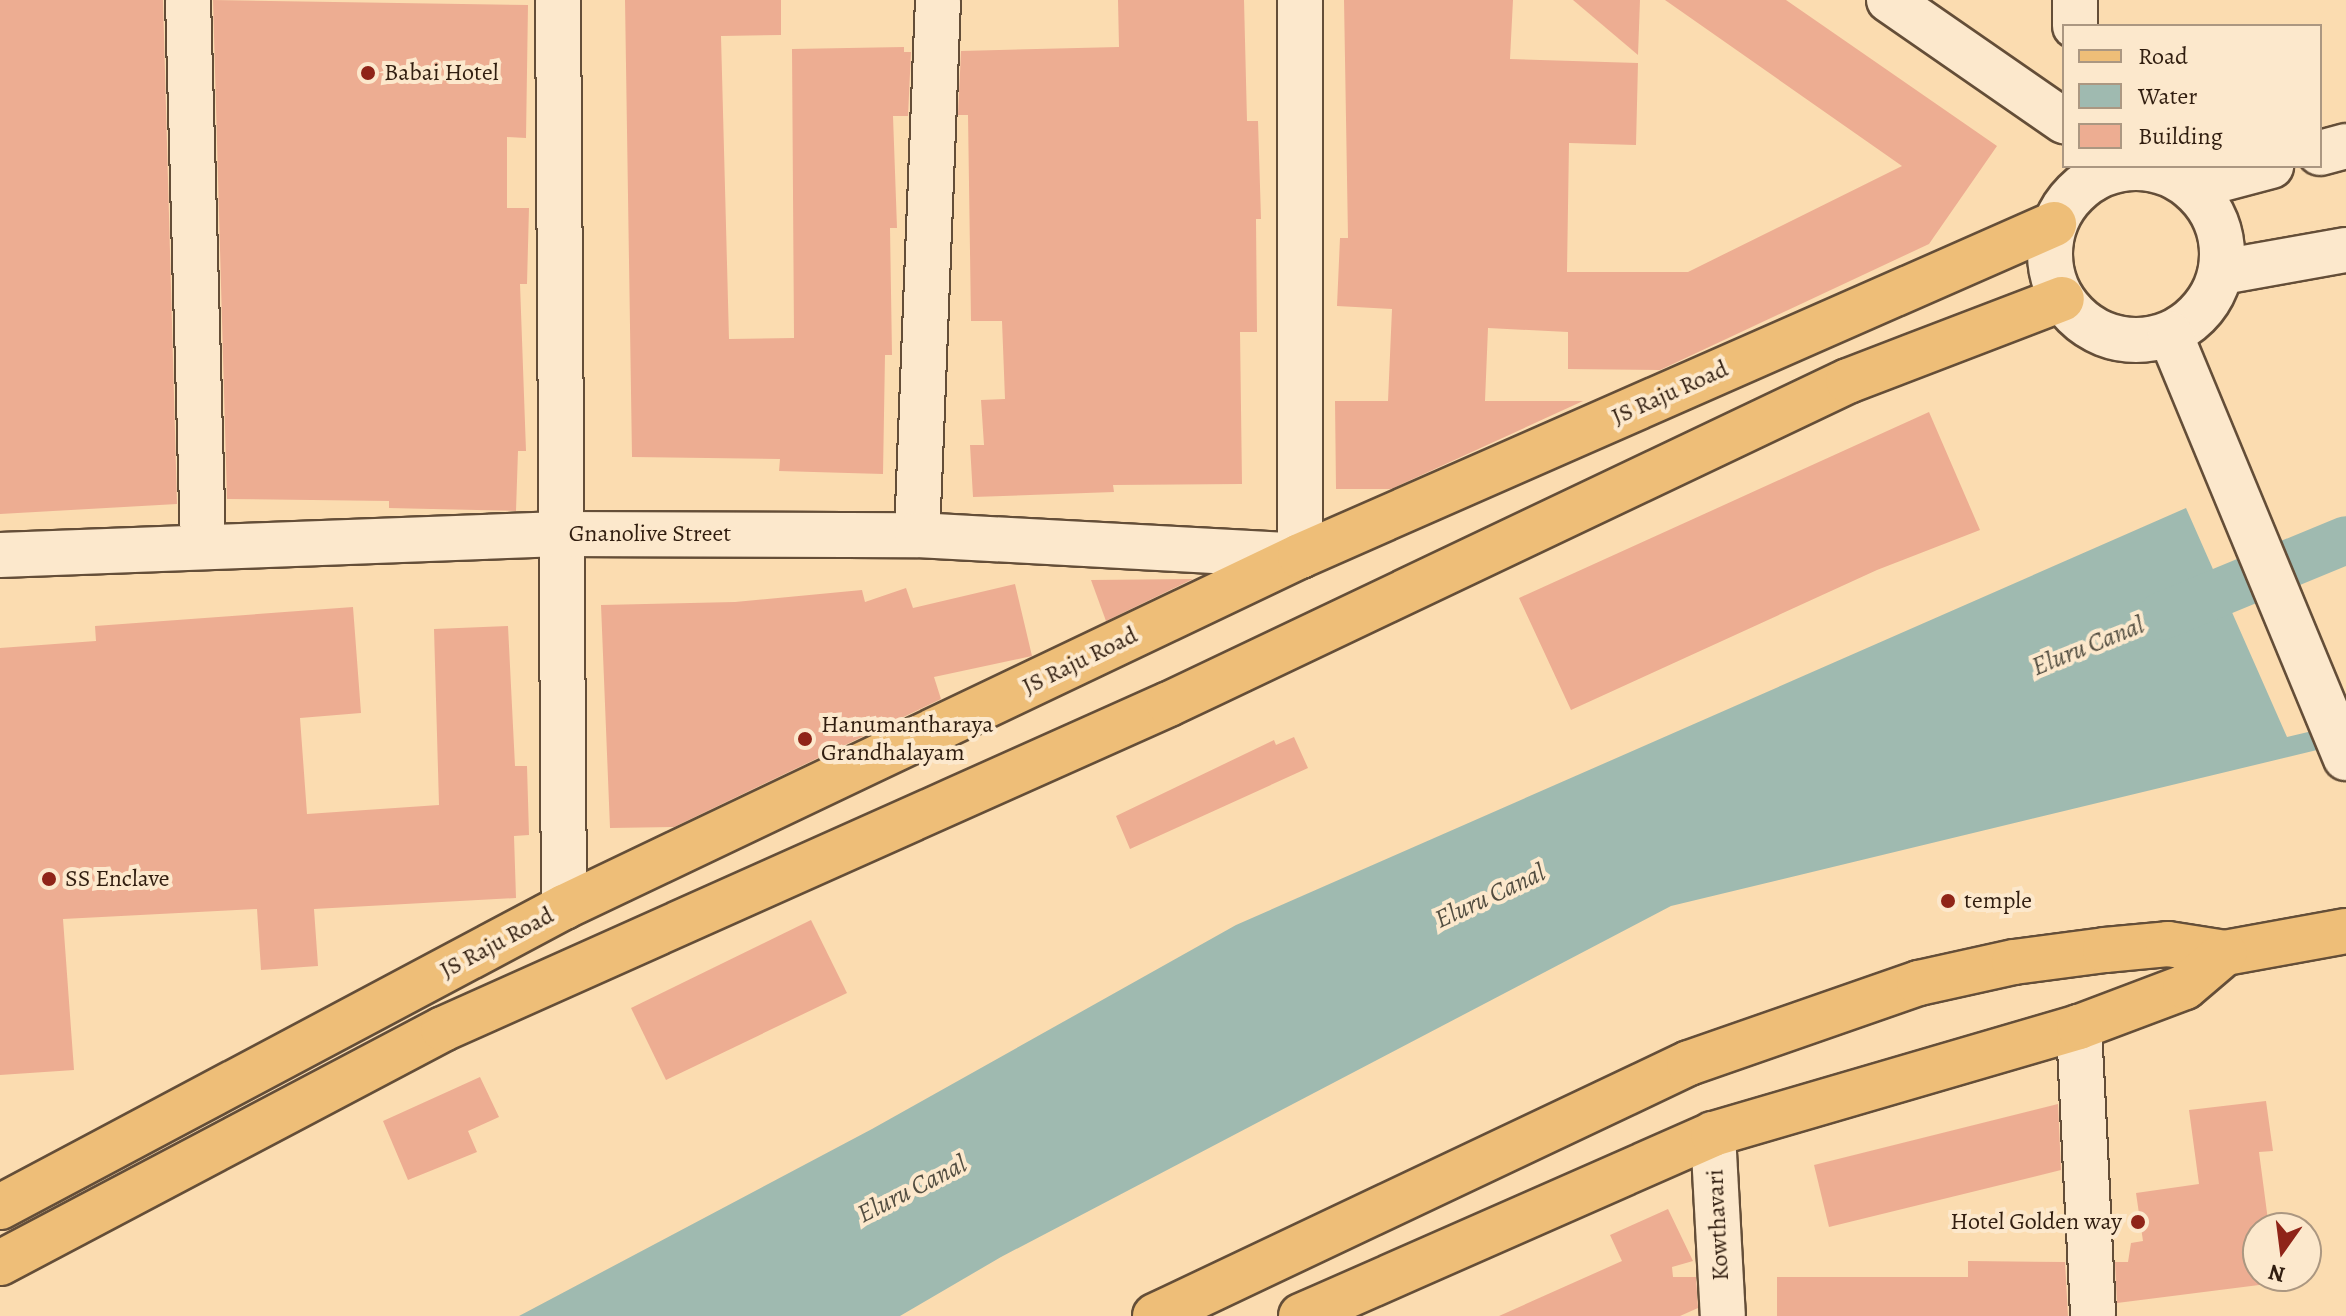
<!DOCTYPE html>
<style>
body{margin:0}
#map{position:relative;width:2346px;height:1316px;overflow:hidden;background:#fbdcb0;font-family:Alegreya,serif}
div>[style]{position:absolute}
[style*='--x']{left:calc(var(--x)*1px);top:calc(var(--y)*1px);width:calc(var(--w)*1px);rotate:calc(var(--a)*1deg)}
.water>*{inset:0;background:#9fbab0}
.canal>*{height:48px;margin:-24px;padding:0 24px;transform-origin:24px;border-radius:24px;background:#9fbab0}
.building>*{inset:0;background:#edad92}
.roads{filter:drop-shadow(2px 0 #644e38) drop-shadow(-2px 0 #644e38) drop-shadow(0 2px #644e38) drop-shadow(0 -2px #644e38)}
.minor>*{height:44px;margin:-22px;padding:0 22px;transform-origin:22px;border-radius:22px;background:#fce8cc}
.tertiary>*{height:44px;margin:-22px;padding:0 22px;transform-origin:22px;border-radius:22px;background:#fce8cc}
.tertiary>.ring{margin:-22px;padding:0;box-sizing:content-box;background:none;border:44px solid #fce8cc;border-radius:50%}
.primary>*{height:44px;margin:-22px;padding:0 22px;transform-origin:22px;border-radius:22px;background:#eebe78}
.dots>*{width:22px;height:22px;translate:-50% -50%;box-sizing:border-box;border:4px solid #fce8cc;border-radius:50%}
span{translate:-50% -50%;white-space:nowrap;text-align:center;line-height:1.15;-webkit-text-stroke:8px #fce8cc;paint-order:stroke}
.poi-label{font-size:24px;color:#311e10}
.left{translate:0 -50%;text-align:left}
.right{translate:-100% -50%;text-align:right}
.street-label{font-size:24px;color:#311e10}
.water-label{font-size:26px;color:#524d40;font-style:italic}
.legend{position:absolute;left:2062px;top:24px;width:260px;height:144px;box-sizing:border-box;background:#fce8cc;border:2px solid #ab9781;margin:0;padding:10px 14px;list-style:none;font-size:24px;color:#311e10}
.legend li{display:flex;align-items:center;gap:16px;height:40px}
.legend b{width:40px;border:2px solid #ab9781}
.north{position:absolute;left:2242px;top:1212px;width:80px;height:80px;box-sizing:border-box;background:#fce8cc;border:2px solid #ab9781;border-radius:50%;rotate:194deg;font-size:22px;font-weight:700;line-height:32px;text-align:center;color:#311e10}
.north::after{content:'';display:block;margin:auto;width:28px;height:36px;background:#8f2418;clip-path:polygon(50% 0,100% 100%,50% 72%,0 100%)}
</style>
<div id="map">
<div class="water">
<i style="clip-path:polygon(2186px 508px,2287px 737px,2346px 723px,2346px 743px,1671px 906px,1001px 1257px,900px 1316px,519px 1316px,872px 1129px,1236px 925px)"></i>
</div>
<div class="canal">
<i style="--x:2162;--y:616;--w:199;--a:-22.4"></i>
</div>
<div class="building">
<i style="clip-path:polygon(0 0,163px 0,177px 504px,0 514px)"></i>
<i style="clip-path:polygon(213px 0,528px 5px,526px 138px,507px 137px,507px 208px,529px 208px,527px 284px,520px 284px,526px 451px,518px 451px,516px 511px,389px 508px,389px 501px,227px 499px)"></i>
<i style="clip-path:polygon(625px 0,781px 0,781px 35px,721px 36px,729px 339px,794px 338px,792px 49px,904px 47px,904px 52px,911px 52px,908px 116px,893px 116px,897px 228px,890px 228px,892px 355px,885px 355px,883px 474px,779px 471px,780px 459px,632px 457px)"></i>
<i style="clip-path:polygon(1118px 0,1244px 0,1247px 121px,1258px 121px,1261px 219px,1256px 219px,1257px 332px,1240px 332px,1242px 484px,1113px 485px,1114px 492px,973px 497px,970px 445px,984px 445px,981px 400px,1005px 399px,1002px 321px,971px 321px,968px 115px,958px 115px,961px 51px,1119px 47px)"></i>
<i style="clip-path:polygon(1344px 0,1513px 0,1510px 59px,1638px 63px,1636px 145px,1569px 143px,1567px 272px,1688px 272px,1902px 166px,1665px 0,1786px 0,1997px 146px,1929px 244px,1660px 370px,1568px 369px,1568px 332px,1488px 328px,1485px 401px,1583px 401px,1391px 489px,1336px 489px,1335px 401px,1388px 401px,1392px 309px,1337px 306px,1340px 238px,1348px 238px)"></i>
<i style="clip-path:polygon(1573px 0,1640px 0,1638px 55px)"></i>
<i style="clip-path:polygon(1929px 412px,1980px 530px,1877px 570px,1571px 710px,1519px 598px)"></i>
<i style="clip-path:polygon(1193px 579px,1106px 621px,1091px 580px)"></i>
<i style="clip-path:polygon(1015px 584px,1032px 656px,934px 677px,941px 699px,674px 827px,610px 828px,601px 605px,735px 602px,862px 590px,865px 602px,906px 588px,913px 608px)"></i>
<i style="clip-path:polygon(353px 607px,361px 713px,300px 718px,307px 814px,439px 805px,434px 629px,508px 626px,515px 766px,527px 766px,529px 835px,514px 836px,516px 898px,314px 909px,318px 966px,261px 970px,257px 909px,63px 919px,74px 1070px,0 1075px,0 648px,96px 641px,95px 626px)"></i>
<i style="clip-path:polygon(1294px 737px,1308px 768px,1130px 849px,1116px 816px,1274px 740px,1276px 745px)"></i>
<i style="clip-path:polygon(811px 920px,847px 993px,666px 1080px,631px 1008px)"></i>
<i style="clip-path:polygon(480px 1077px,499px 1117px,468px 1131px,477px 1152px,408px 1180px,383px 1121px)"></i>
<i style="clip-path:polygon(2266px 1101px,2273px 1151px,2259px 1152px,2269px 1228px,2258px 1228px,2258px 1276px,2266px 1276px,2267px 1284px,2117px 1303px,2115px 1262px,2128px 1262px,2131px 1243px,2143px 1241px,2136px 1193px,2199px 1184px,2189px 1110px)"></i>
<i style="clip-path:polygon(2058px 1104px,2061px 1170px,1829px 1227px,1814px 1165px)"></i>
<i style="clip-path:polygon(1668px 1209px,1693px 1261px,1672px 1267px,1673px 1277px,1696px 1277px,1698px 1308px,1680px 1316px,1499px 1316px,1622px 1261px,1610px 1235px)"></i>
<i style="clip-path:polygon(1968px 1261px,2065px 1262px,2068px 1316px,1777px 1316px,1777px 1277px,1968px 1277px)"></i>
</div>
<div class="roads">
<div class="minor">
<i style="--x:188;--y:0;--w:543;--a:88.42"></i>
<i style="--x:558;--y:0;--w:907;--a:89.62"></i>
<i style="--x:917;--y:535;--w:535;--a:-87.75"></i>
<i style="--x:0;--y:555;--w:561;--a:-2.14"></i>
<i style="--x:561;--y:534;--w:356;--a:0.2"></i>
<i style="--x:917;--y:535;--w:384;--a:3.1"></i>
<i style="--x:1300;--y:556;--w:556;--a:-90"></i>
<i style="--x:2079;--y:1027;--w:289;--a:87.2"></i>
<i style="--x:1713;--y:1134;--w:182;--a:86.9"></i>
</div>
<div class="tertiary">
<i style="--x:1889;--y:0;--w:213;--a:34.7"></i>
<i style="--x:2075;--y:26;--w:26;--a:-90"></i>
<i style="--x:2320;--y:153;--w:27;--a:-15"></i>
<i class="ring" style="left:2050px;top:168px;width:128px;height:128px"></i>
<i style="--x:2192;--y:187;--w:82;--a:-14.9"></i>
<i style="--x:2222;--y:272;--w:126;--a:-10.1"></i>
<i style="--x:2170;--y:334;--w:459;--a:67.5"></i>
</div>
<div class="primary">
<i style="--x:0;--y:1207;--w:639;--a:-28.01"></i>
<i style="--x:564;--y:907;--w:815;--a:-25.5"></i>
<i style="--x:1300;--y:556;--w:824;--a:-23.76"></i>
<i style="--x:0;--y:1263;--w:501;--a:-27.84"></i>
<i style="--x:443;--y:1029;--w:795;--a:-24.12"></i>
<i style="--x:1169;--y:704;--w:752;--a:-25.44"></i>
<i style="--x:1848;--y:381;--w:229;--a:-21"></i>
<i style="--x:1155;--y:1316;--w:591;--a:-25.35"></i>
<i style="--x:1689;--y:1063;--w:244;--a:-19.2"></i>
<i style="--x:1919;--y:983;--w:97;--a:-12.5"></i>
<i style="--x:2014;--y:962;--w:92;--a:-7.5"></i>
<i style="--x:2105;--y:950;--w:63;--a:-5.4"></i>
<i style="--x:2168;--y:944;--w:58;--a:9"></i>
<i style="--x:2225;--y:953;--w:123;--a:-10.3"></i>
<i style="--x:1301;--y:1316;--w:450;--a:-23.8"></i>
<i style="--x:1713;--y:1134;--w:381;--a:-16.3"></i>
<i style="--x:2079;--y:1027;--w:113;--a:-20.7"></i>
<i style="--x:2185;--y:987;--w:52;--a:-40.4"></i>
</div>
</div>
<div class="dots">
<i style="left:368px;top:73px;background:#8f2418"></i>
<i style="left:805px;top:739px;background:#8f2418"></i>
<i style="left:49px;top:879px;background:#8f2418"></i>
<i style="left:1948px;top:901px;background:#8f2418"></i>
<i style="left:2138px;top:1222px;background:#8f2418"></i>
</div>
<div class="poi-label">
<span class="left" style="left:384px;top:73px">Babai Hotel</span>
<span class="left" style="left:821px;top:739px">Hanumantharaya<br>Grandhalayam</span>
<span class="left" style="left:65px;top:879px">SS Enclave</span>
<span class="left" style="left:1964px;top:901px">temple</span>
<span class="right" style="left:2122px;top:1222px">Hotel Golden way</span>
</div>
<div class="street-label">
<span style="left:1670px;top:393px;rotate:-24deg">JS Raju Road</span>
<span style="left:650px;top:534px">Gnanolive Street</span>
<span style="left:1080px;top:661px;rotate:-26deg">JS Raju Road</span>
<span style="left:497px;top:943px;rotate:-28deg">JS Raju Road</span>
<span style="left:1718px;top:1225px;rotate:-93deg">Kowthavari</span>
</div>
<div class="water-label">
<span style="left:2088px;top:646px;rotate:-22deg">Eluru Canal</span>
<span style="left:1490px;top:896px;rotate:-25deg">Eluru Canal</span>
<span style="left:912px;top:1189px;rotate:-27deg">Eluru Canal</span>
</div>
<ul class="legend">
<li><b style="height:10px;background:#eebe78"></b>Road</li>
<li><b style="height:22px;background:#9fbab0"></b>Water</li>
<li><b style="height:22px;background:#edad92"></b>Building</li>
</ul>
<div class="north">N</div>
</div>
